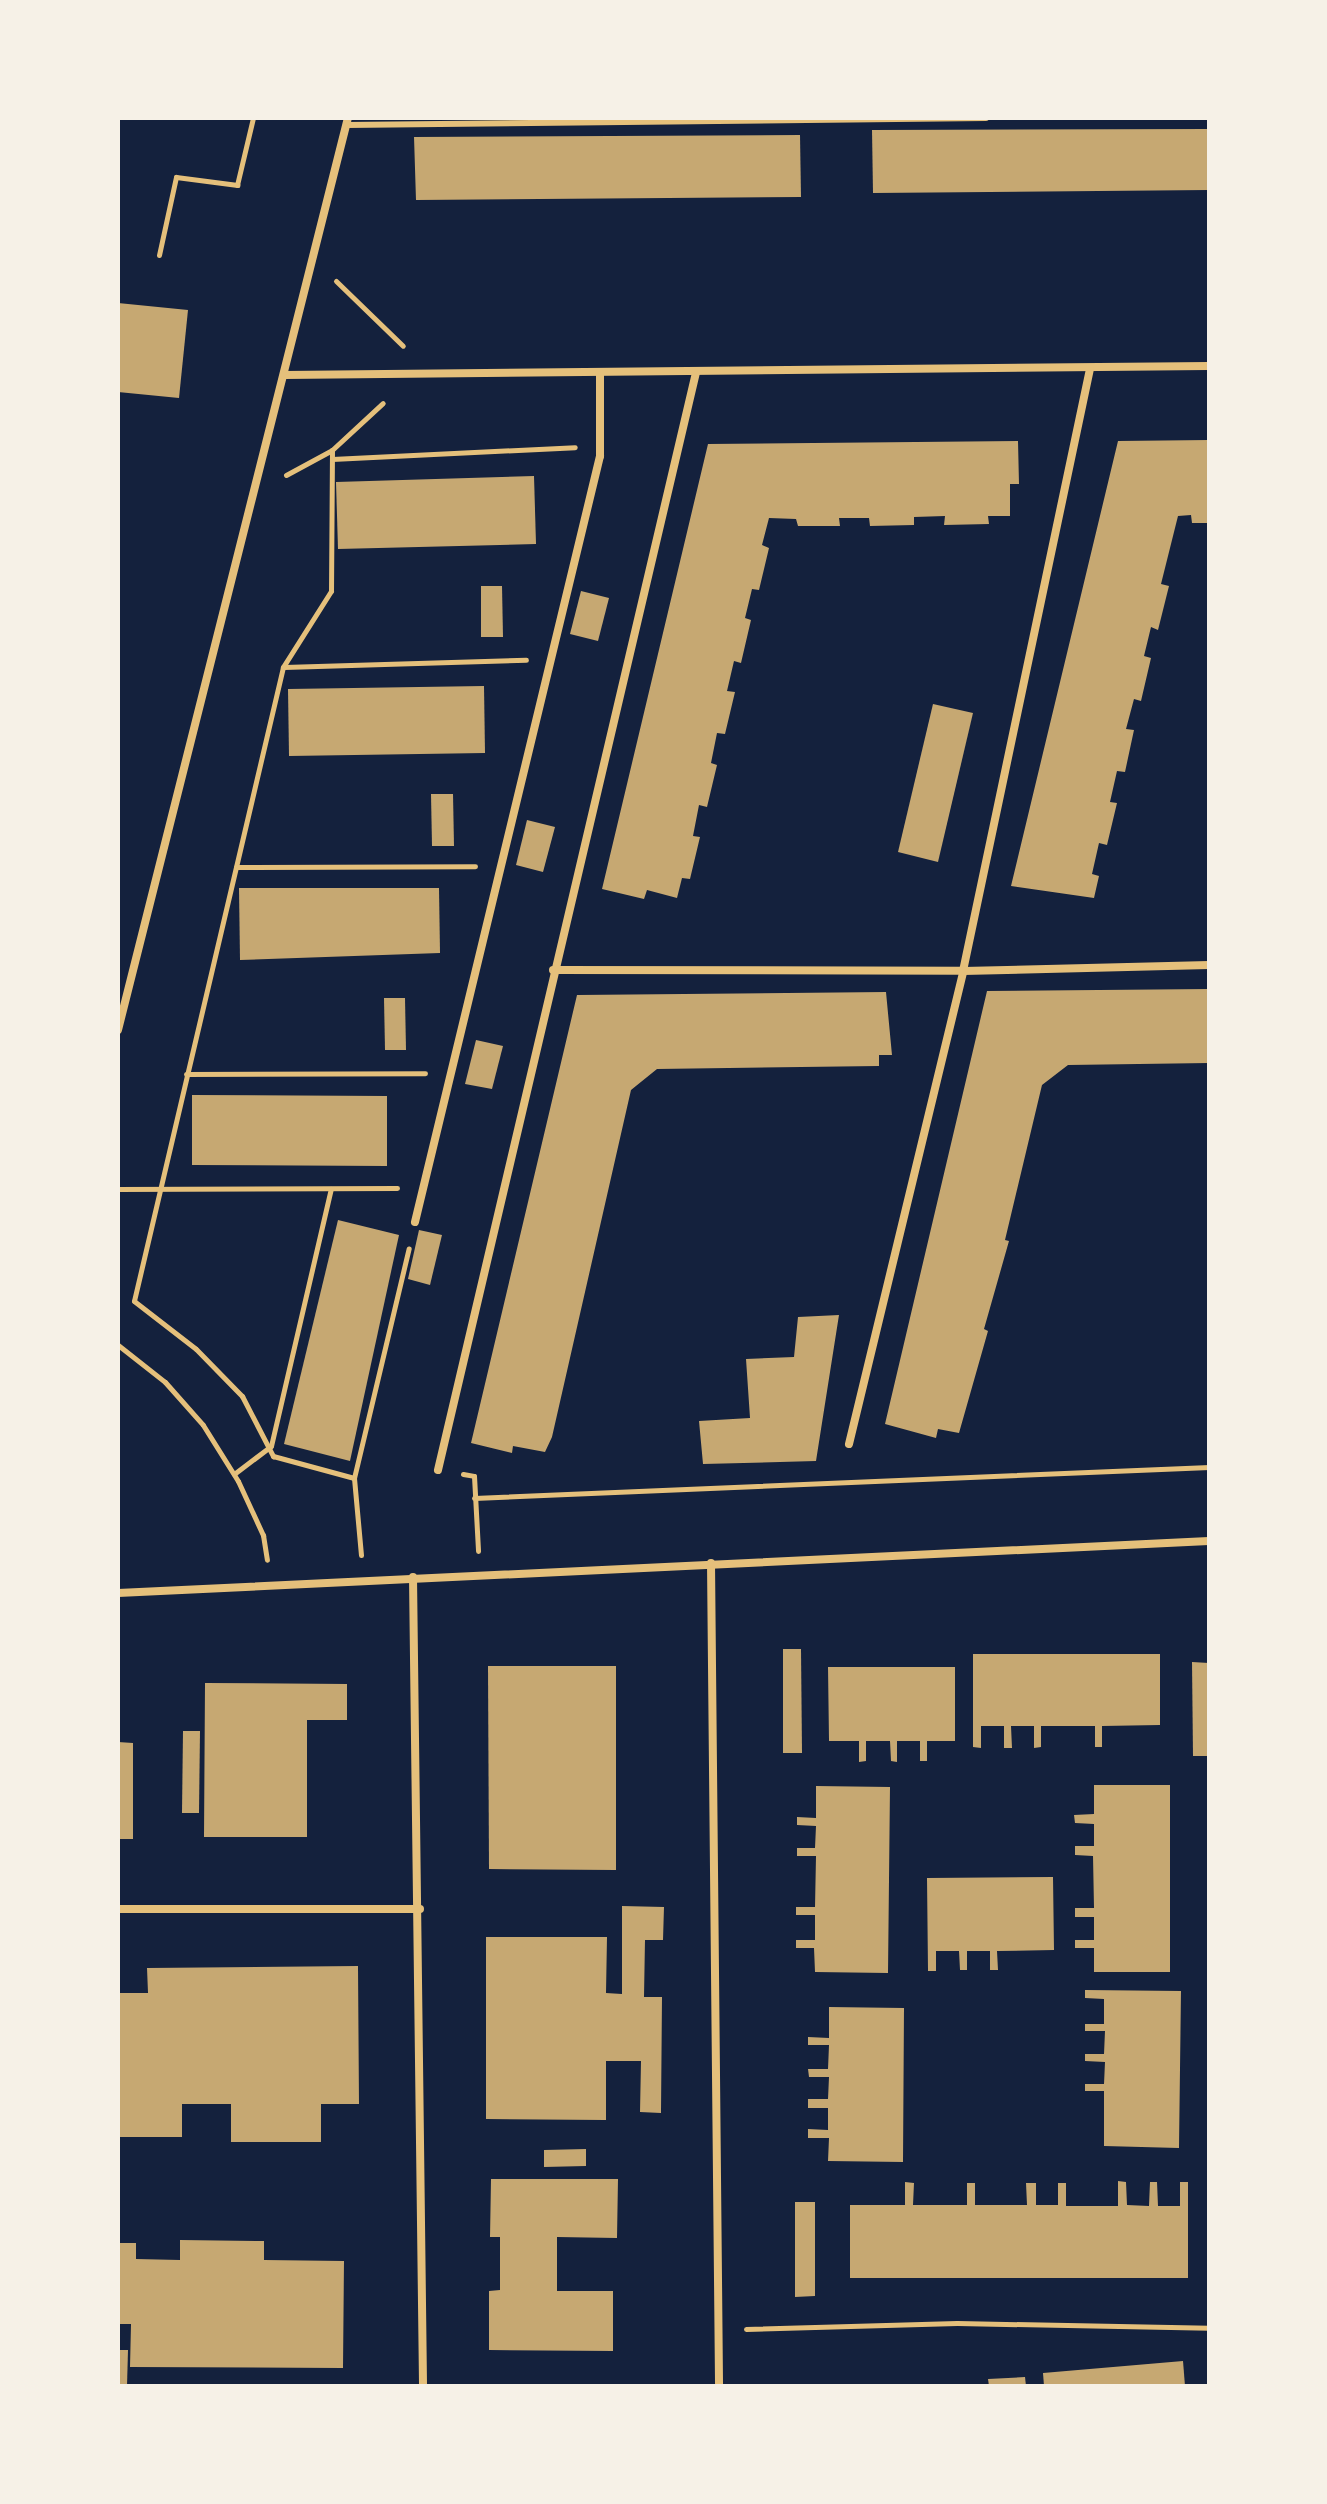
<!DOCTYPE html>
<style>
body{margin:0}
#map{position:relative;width:1327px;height:2504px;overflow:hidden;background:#14213d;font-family:"Roboto Condensed",sans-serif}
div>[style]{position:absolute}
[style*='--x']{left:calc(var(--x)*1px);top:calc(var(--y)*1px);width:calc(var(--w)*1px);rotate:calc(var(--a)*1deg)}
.building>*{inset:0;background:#c6a872}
.path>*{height:5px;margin:-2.5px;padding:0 2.5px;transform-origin:2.5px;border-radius:2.5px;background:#e5c07b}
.service>*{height:6px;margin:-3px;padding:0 3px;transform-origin:3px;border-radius:3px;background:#e5c07b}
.minor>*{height:8px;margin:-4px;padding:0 4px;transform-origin:4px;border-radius:4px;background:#e5c07b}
span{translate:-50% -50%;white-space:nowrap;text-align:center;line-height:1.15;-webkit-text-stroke:6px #f6f1e7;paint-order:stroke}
.frame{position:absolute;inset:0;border:120px solid #f6f1e7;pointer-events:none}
</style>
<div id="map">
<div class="building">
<i style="clip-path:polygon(1209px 129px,1209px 190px,873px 193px,872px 130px)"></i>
<i style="clip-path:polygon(800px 135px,801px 197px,416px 200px,414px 137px)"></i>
<i style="clip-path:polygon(118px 303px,188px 310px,179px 398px,118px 392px)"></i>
<i style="clip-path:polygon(1209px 440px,1209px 523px,1192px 523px,1191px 515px,1178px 516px,1161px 584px,1169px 586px,1158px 630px,1151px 627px,1144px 656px,1151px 658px,1141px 701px,1134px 699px,1126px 729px,1134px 730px,1125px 772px,1117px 771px,1110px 802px,1117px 803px,1107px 845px,1099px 843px,1092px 874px,1099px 876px,1094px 898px,1011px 886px,1118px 441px)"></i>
<i style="clip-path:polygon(1018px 441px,1019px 484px,1010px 484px,1010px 516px,988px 516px,989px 524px,944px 525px,945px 516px,914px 517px,914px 525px,870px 526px,869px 518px,839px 518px,840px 526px,798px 526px,796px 519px,769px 518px,762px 545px,769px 548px,759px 590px,752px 589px,745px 618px,751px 620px,741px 663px,734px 661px,727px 691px,735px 692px,725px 734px,717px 733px,711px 763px,717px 765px,707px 807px,699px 805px,693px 836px,700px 837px,690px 879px,682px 878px,677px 898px,647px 890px,644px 899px,602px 889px,708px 444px)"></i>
<i style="clip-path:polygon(534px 476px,536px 544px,338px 549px,336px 482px)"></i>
<i style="clip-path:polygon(481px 586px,502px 586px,503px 637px,481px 637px)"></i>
<i style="clip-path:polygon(581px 591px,609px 598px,598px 641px,570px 634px)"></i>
<i style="clip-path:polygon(484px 686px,485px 753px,289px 756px,288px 689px)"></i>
<i style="clip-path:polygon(933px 704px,973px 713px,938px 862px,898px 852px)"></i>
<i style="clip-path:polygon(431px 794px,453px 794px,454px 846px,432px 846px)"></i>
<i style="clip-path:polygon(527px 820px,555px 827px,543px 872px,516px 865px)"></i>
<i style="clip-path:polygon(239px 888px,439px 888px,440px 953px,240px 960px)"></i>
<i style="clip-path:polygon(1209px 989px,1209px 1063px,1068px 1065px,1042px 1085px,1005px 1240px,1009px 1241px,984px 1329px,988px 1331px,959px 1433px,938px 1429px,936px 1438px,885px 1424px,987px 991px)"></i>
<i style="clip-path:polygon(886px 992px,892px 1055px,879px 1055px,879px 1066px,657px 1069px,631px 1090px,552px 1437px,545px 1452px,513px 1446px,512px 1453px,471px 1443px,577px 995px)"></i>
<i style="clip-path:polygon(384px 998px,405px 998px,406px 1050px,385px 1050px)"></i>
<i style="clip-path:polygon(476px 1040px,503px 1046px,492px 1089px,465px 1084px)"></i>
<i style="clip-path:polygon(192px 1095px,387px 1096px,387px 1166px,192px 1165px)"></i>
<i style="clip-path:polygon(338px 1220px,399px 1235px,350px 1461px,284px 1444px)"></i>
<i style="clip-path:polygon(419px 1230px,442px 1235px,430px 1285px,408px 1279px)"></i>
<i style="clip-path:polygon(839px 1315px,816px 1461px,703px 1464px,699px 1421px,750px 1418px,746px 1359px,794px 1357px,798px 1317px)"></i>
<i style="clip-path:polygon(783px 1649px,801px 1649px,802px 1753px,783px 1753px)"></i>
<i style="clip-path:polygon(973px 1654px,1160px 1654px,1160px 1725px,1102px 1726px,1102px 1747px,1095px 1747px,1095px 1726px,1041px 1726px,1041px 1747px,1034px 1748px,1034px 1726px,1011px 1726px,1012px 1748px,1004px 1748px,1004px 1726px,981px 1726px,981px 1748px,973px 1747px)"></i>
<i style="clip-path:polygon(1192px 1662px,1209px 1663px,1209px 1756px,1193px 1756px)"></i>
<i style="clip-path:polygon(488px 1666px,616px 1666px,616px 1870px,489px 1869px)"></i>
<i style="clip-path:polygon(828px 1667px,955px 1667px,955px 1741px,927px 1741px,927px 1761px,920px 1761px,920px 1741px,897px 1741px,897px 1762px,891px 1761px,890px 1741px,866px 1741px,866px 1761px,859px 1762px,859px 1741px,829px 1741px)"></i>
<i style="clip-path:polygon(205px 1683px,347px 1684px,347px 1720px,307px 1720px,307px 1837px,204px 1837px)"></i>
<i style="clip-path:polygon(183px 1731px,200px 1731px,199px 1813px,182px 1813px)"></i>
<i style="clip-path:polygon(118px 1742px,133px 1743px,133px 1839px,118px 1839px)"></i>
<i style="clip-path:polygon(1094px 1785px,1170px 1785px,1170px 1972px,1094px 1972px,1094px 1948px,1075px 1948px,1075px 1940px,1094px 1940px,1094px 1917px,1075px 1917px,1075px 1908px,1094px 1908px,1093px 1856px,1075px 1855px,1075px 1846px,1094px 1846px,1094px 1824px,1075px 1823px,1074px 1815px,1094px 1814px)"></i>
<i style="clip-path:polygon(816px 1786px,890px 1787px,888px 1973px,815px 1972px,814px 1948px,796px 1948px,796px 1940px,815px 1940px,815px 1915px,796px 1915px,796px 1907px,815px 1907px,816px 1856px,797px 1856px,797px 1848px,815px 1848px,816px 1826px,797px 1825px,797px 1817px,816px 1818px)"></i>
<i style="clip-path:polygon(1053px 1877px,1054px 1950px,997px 1951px,998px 1970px,990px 1970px,990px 1951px,967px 1951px,967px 1970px,960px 1970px,959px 1951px,936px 1951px,936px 1971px,928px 1971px,927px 1878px)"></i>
<i style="clip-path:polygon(622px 1906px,664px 1907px,663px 1940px,645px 1940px,644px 1997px,662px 1997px,661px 2113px,640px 2112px,641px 2061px,606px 2061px,606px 2120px,486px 2119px,486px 1937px,607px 1937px,606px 1993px,622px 1994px)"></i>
<i style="clip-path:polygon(358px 1966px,359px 2104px,321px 2104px,321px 2142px,231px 2142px,231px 2104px,182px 2104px,182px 2137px,118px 2137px,118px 1993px,148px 1993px,147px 1968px)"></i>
<i style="clip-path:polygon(1085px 1990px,1181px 1991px,1179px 2148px,1104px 2146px,1104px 2091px,1085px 2091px,1085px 2084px,1104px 2084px,1105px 2062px,1085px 2061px,1085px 2054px,1104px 2054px,1105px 2031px,1085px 2031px,1085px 2024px,1104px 2024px,1104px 1999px,1085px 1998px)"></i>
<i style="clip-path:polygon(829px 2007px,904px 2008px,903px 2162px,828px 2161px,829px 2138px,808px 2138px,808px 2129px,828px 2130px,828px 2108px,808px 2108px,808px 2099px,828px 2099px,829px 2077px,809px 2077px,808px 2069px,828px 2069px,829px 2045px,808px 2045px,808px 2037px,829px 2038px)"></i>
<i style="clip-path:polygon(586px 2149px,586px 2166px,544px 2167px,544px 2150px)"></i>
<i style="clip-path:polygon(491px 2179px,618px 2179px,617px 2238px,557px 2237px,557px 2291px,613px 2291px,613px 2351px,489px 2350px,489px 2291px,500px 2290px,500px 2237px,490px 2237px)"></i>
<i style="clip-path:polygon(1118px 2181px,1126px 2182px,1127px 2205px,1149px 2206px,1150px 2182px,1157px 2182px,1158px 2206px,1180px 2206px,1180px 2182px,1188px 2182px,1188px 2278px,850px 2278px,850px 2205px,905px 2205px,905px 2182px,914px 2183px,913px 2205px,967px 2205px,967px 2183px,975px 2183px,975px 2205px,1027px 2205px,1026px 2183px,1036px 2183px,1036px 2205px,1058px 2205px,1058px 2183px,1066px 2183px,1066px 2206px,1118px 2206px)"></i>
<i style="clip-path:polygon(795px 2202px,815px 2202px,815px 2296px,795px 2297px)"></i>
<i style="clip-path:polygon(180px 2240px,264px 2241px,264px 2260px,344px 2261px,343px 2368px,130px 2367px,131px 2324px,118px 2324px,118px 2243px,136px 2243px,136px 2259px,180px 2260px)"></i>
<i style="clip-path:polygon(118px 2350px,128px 2350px,127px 2386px,118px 2386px)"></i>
<i style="clip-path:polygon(1183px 2361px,1185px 2386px,1044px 2386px,1043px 2373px)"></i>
<i style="clip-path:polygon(1025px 2377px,1026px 2386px,989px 2386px,988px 2379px)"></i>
</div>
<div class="path">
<i style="--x:159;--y:255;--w:80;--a:-77.7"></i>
<i style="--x:176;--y:177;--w:62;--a:7.5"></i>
<i style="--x:237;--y:185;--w:69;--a:-76.6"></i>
<i style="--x:336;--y:281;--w:93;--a:44.1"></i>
<i style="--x:332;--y:450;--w:141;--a:90.4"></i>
<i style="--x:331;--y:591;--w:90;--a:122.3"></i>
<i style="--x:283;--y:667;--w:651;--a:103.23"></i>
<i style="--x:134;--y:1301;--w:78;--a:37.7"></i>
<i style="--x:196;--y:1349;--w:66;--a:45.6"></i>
<i style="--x:242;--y:1396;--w:68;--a:62.7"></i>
<i style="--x:273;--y:1456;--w:84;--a:15.2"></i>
<i style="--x:332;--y:459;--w:243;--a:-2.8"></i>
<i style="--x:286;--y:475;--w:52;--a:-28.5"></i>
<i style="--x:332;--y:450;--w:69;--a:-42.7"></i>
<i style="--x:284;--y:667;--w:242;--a:-1.7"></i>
<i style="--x:236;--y:867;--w:239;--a:-0.2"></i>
<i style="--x:186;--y:1074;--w:239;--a:-0.2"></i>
<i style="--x:118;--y:1189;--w:279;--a:-0.2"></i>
<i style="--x:118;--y:1345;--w:60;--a:38.2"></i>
<i style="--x:165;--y:1382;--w:57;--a:48.5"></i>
<i style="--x:203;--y:1425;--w:66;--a:58"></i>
<i style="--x:238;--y:1481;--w:60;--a:65.2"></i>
<i style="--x:263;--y:1535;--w:25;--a:81"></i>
<i style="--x:234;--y:1474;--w:46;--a:-37.1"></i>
<i style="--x:271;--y:1446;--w:264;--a:-76.9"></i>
<i style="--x:463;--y:1474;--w:11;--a:10"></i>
<i style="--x:474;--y:1476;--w:75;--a:86.9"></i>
<i style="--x:474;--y:1498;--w:736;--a:-2.42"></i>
<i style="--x:361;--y:1555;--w:77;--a:-95.2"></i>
<i style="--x:354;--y:1478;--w:236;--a:-76.6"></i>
<i style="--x:746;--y:2329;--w:211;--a:-1.6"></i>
<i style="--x:957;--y:2323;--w:252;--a:1.1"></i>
</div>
<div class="service">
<i style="--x:346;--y:125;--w:640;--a:-0.63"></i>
</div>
<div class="minor">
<i style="--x:284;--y:375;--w:925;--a:-0.56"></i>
<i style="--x:553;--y:970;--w:410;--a:0.1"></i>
<i style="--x:963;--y:971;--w:246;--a:-1.4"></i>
<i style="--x:118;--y:1030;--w:941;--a:-75.85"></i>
<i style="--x:415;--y:1222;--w:788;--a:-76.42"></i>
<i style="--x:600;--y:456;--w:83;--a:-90"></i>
<i style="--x:849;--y:1444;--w:487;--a:-76.4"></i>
<i style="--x:963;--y:971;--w:615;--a:-78.09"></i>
<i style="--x:438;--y:1470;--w:1127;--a:-76.77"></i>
<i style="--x:711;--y:1563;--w:823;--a:89.44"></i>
<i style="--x:413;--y:1577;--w:809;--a:89.29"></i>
<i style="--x:118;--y:1593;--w:1092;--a:-2.73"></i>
<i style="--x:118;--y:1909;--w:302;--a:0"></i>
</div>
<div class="frame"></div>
</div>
